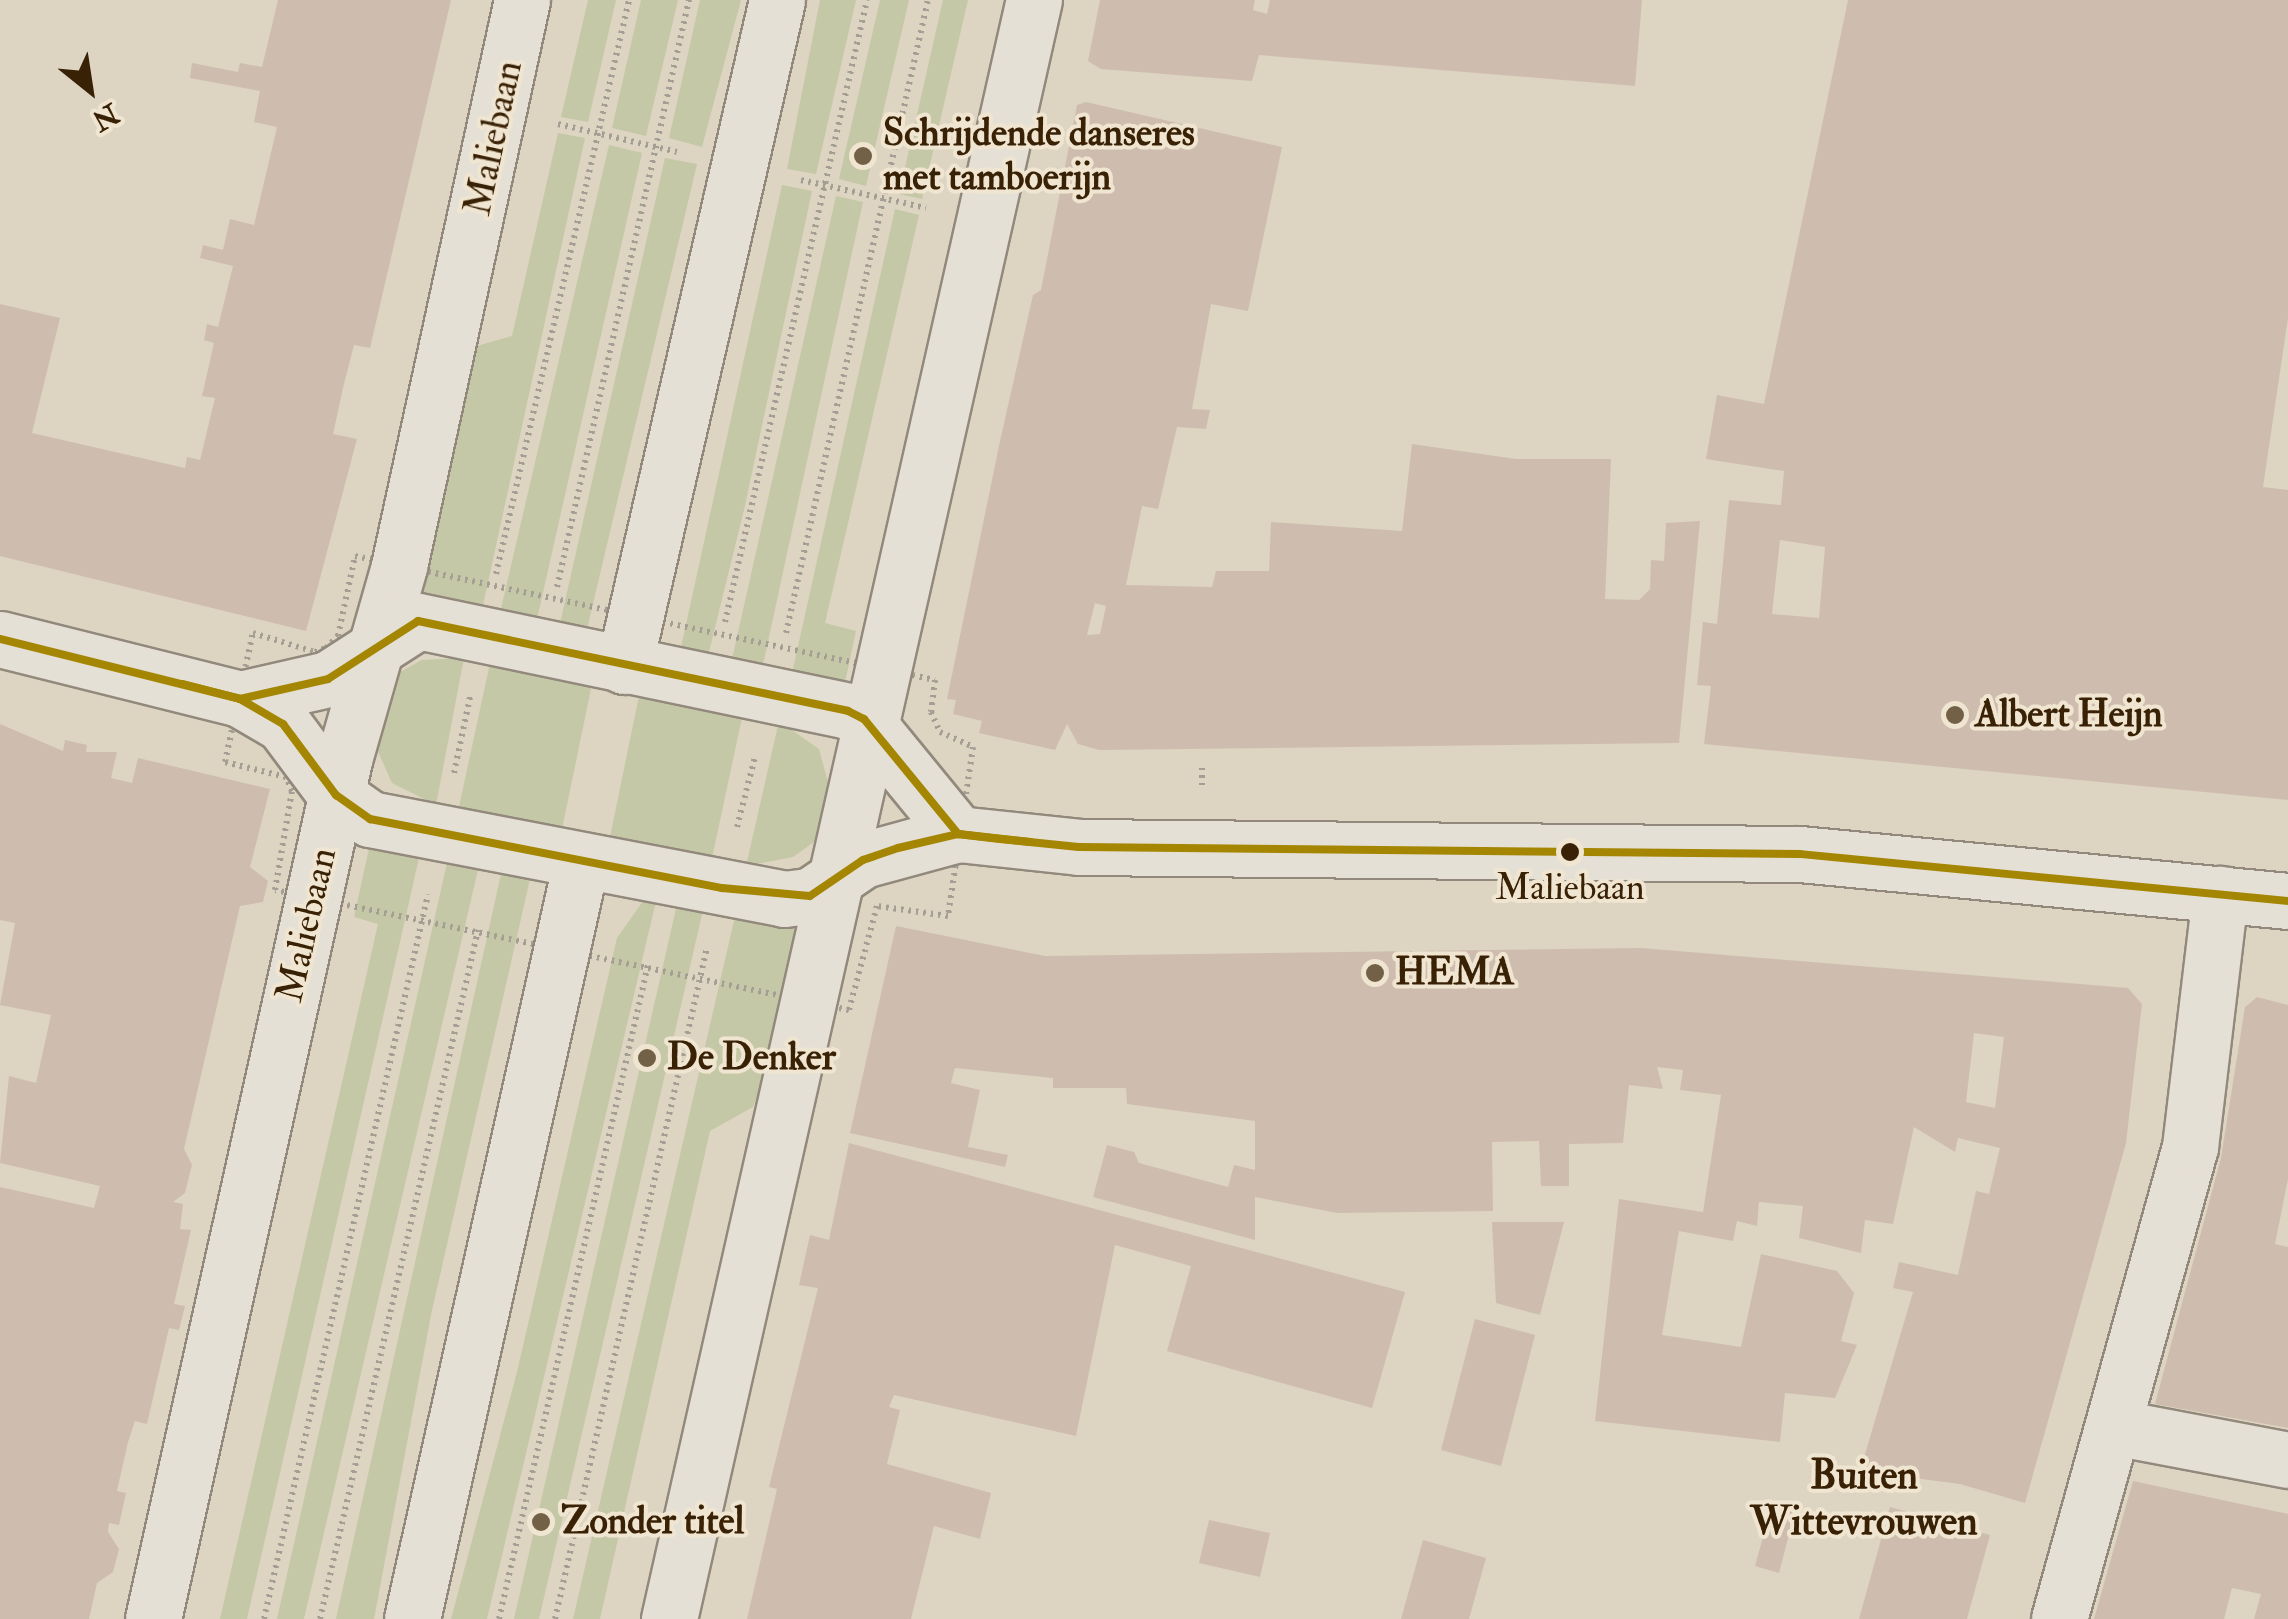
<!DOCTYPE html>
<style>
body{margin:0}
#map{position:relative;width:2288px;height:1619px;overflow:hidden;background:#ddd4c1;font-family:"IM FELL Double Pica",serif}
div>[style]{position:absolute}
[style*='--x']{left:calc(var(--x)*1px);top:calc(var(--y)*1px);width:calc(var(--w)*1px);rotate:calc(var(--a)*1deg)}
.green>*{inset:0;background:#c4c8a7}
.building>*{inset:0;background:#cebdae}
.path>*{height:6px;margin-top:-3px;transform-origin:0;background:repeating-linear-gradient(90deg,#a49e94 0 2.5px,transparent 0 7.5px)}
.roads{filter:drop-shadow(2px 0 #92897c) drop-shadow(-2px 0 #92897c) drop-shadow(0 2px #92897c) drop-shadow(0 -2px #92897c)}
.minor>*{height:55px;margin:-27.5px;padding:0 27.5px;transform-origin:27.5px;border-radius:27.5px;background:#e5e0d6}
.bus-1>*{height:8px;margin:-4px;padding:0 4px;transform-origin:4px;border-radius:4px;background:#a48603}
.dots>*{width:28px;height:28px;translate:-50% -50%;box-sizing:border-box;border:5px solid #f0e5d0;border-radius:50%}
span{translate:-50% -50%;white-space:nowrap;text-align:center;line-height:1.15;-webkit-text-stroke:8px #f0e5d0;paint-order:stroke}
.bus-label{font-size:36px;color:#392106}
.poi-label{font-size:38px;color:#392106;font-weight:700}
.left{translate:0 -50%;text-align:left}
.street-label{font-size:38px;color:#392106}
.neighbourhood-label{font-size:40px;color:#392106;font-weight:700}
.north{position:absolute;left:40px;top:40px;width:100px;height:100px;-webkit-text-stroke:8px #f0e5d0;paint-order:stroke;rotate:150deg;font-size:28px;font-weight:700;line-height:40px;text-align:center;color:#392106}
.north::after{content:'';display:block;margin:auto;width:35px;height:45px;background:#392106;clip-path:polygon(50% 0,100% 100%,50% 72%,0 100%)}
</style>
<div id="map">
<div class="green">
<i style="clip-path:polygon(588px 0,616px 0,588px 122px,561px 117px)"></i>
<i style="clip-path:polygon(641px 0,678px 0,646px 136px,612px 128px)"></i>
<i style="clip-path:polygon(700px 0,741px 0,702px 147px,669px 138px)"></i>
<i style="clip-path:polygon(820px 0,856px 0,816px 174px,787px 169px)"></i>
<i style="clip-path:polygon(880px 0,909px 0,866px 186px,839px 179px)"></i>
<i style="clip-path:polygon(943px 0,968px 0,922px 199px,899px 194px)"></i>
<i style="clip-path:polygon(558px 133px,585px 138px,478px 628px,414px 617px,477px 346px,512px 336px)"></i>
<i style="clip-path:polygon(609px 145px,642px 153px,533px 637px,496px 630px)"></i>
<i style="clip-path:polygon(665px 158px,697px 164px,583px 646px,556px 641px)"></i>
<i style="clip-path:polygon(782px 185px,812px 191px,744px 510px,706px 664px,678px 661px)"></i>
<i style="clip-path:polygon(836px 196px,863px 202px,761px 674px,730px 668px)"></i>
<i style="clip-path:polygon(895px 209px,919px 215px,825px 623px,856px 631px,844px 687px,791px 678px)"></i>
<i style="clip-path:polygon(464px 658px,436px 805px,392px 783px,372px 738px,383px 691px,400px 672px,422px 660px)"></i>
<i style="clip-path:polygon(490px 663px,592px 684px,562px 829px,459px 807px)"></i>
<i style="clip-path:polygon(640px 691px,743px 713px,712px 858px,610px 837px)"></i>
<i style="clip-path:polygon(779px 721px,819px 749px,832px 797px,814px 842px,793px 857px,746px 866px)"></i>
<i style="clip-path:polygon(371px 839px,421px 849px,247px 1619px,220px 1619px,378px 924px,354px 917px)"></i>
<i style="clip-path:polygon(449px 854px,480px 861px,304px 1619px,277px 1619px)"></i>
<i style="clip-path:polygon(503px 865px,532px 870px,431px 1315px,374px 1619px,336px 1619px)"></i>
<i style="clip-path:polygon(648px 894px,657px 897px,487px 1619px,451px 1619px,517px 1372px,617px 938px)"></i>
<i style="clip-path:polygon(678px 900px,704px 906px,539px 1619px,514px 1619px)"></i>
<i style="clip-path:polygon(736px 912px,809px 927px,793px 998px,753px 1107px,710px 1131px,600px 1619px,573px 1619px)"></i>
</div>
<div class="building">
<i style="clip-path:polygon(278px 0,451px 0,370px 348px,354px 345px,343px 388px,333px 434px,357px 439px,306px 631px,0 556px,0 304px,60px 318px,32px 433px,185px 468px,187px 457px,200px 460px,215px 398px,202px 396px,214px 343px,204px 340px,207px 324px,218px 327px,233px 266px,200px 258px,203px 245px,223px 250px,230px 219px,254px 225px,277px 127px,254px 122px,260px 91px,190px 78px,192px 63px,238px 72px,240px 63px,262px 67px)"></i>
<i style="clip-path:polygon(1100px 0,1255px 0,1253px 10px,1267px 14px,1270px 0,1642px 0,1635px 86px,1259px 55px,1252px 81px,1101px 69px,1088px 61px)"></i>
<i style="clip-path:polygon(evenodd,1848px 0,2288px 0,2288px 318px,2263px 487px,2288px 490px,2288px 800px,1704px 744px,1711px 686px,1697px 685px,1703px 622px,1717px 624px,1729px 500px,1781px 505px,1784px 471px,1706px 459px,1717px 395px,1764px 404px,1848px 0,1780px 540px,1825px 547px,1819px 618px,1772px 614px,1780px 540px)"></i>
<i style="clip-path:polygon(evenodd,1086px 102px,1282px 147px,1248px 311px,1211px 304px,1192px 409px,1210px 410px,1206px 429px,1177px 427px,1158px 509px,1142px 506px,1126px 585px,1212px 587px,1216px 571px,1269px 571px,1271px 522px,1402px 531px,1412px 444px,1516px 459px,1611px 459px,1605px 599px,1639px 600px,1650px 589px,1651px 560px,1664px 561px,1666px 523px,1700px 521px,1679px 743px,1099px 750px,1078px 744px,1067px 724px,1055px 750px,979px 733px,982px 721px,953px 714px,956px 700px,947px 699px,1000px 441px,1033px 295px,1041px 290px,1077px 105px,1086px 102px,1095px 603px,1106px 606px,1100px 634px,1087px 635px,1095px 603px)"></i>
<i style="clip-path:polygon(0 724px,63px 751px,65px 740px,87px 745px,86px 752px,117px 752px,111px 778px,132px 783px,138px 758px,270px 789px,250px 867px,268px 881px,263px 902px,240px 906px,184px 1149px,192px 1165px,185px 1193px,173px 1202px,183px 1204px,180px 1229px,191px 1230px,174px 1304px,185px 1306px,179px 1330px,169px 1328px,147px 1424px,135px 1421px,128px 1442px,117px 1491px,126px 1493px,119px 1525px,109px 1523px,108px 1532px,119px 1549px,113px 1572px,97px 1583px,89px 1619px,0 1619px,0 1187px,94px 1208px,100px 1186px,0 1163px,9px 1076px,36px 1083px,51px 1015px,0 1005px,15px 923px,0 920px)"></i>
<i style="clip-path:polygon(evenodd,896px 926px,1045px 956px,1641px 948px,2128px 988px,2142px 1004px,2126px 1143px,2025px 1503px,1960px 1484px,1860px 1471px,1913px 1292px,1893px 1288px,1899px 1262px,1958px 1275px,1976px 1191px,1989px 1194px,2000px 1148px,1958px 1138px,1955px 1152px,1914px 1127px,1893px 1224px,1865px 1220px,1861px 1253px,1799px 1238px,1803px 1206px,1759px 1202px,1757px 1226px,1737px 1221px,1733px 1241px,1679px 1231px,1662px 1335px,1741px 1347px,1761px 1254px,1837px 1271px,1854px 1293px,1841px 1341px,1857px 1345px,1835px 1398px,1785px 1393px,1780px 1442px,1595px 1421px,1619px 1199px,1703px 1212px,1721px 1095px,1680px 1090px,1683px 1070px,1657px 1067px,1663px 1089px,1629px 1085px,1623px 1143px,1569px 1144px,1569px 1186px,1541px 1186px,1539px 1141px,1492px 1142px,1493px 1211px,1337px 1213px,1255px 1197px,1255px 1240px,1093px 1197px,1107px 1145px,1134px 1152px,1139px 1163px,1228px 1187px,1234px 1165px,1255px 1170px,1255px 1121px,1127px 1104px,1126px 1088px,1053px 1088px,1053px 1078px,955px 1068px,951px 1083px,980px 1090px,968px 1147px,1008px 1155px,1005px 1167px,850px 1133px,896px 926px,1974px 1033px,2004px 1037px,1995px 1108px,1966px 1102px,1974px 1033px)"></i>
<i style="clip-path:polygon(2257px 997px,2288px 1005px,2288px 1179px,2275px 1244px,2288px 1247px,2288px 1428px,2155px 1404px,2221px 1158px,2245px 1007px)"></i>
<i style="clip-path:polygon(849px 1143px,1405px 1292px,1372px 1408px,1167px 1351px,1191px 1266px,1115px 1245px,1076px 1436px,894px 1395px,889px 1407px,900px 1410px,887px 1464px,991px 1493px,980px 1539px,934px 1526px,911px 1619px,747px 1619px,777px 1489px,769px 1487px,818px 1288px,799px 1285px,810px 1235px,829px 1240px)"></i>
<i style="clip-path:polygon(1492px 1222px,1564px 1222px,1540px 1315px,1496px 1303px)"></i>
<i style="clip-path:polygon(1475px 1319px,1535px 1335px,1501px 1466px,1441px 1450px)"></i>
<i style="clip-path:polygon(2133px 1481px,2288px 1514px,2288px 1619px,2254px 1619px,2261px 1594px,2232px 1588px,2224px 1619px,2094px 1619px)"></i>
<i style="clip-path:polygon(1773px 1501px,1796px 1508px,1779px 1573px,1755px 1566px)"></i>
<i style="clip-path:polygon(1890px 1507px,1990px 1535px,1967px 1619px,1859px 1619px)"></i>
<i style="clip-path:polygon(1209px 1520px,1270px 1533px,1260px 1577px,1199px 1563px)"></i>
<i style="clip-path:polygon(1423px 1540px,1486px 1558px,1469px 1619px,1401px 1619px)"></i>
</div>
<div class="path">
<i style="--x:558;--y:124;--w:122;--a:13.2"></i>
<i style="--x:801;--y:180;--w:128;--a:12.6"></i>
<i style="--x:355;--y:556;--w:593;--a:12.07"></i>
<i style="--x:935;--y:680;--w:32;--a:97"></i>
<i style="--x:931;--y:712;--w:22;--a:66"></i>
<i style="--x:940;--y:732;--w:36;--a:24"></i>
<i style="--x:973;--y:747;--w:171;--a:98.4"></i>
<i style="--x:948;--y:916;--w:72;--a:-172"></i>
<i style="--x:877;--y:906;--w:108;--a:105.1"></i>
<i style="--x:849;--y:1010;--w:586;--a:-168.19"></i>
<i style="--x:275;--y:890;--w:100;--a:-80.3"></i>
<i style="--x:292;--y:791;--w:15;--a:-113"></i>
<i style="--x:286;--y:777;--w:63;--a:-166.2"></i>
<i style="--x:225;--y:762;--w:132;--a:-77.8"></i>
<i style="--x:253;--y:633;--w:65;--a:17"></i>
<i style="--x:315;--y:652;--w:12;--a:-20"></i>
<i style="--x:326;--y:648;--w:17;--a:-45"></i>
<i style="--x:338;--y:636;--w:82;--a:-78"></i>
<i style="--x:496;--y:574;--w:589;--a:-76.95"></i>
<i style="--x:557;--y:587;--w:602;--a:-77.33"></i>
<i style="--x:725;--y:622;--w:638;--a:-77.14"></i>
<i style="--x:786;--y:633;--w:649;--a:-77.36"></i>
<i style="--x:454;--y:773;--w:78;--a:-78.1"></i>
<i style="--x:1202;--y:785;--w:21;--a:-90"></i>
<i style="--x:737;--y:827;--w:72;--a:-75.6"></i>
<i style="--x:264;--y:1619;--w:743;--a:-77.25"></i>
<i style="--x:320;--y:1619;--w:707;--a:-77.08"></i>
<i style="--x:499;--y:1619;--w:671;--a:-77.17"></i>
<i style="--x:555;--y:1619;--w:689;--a:-77.25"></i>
</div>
<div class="roads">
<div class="minor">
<i style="--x:0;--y:639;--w:247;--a:14"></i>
<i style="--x:240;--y:699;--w:50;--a:30.2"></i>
<i style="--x:283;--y:724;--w:89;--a:53.3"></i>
<i style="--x:336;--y:795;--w:42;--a:35.2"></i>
<i style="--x:370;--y:819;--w:422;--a:10.9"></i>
<i style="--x:784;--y:899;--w:26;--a:-7"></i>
<i style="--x:810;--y:896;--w:64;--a:-34.2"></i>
<i style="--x:863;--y:860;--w:98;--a:-15.3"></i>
<i style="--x:958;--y:834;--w:122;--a:6.1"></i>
<i style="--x:1079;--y:847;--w:721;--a:0.56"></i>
<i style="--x:1800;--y:854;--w:490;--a:5.5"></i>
<i style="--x:624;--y:666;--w:683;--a:-77.06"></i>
<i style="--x:240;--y:699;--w:90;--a:-12.8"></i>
<i style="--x:328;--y:679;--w:107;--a:-32.8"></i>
<i style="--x:418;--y:621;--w:439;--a:11.8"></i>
<i style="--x:848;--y:711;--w:18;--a:27"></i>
<i style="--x:864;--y:719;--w:149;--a:50.7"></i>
<i style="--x:2114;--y:1427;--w:177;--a:10.7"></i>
<i style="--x:153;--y:1619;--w:884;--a:-77.46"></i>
<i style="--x:345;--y:756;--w:198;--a:-74.1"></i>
<i style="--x:399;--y:566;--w:579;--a:-77.74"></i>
<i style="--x:412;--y:1619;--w:776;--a:-77.42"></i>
<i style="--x:669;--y:1619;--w:1660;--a:-77.3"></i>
<i style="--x:2059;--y:1619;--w:490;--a:-74.5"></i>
<i style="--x:2190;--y:1147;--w:255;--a:-83.2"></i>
</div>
</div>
<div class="bus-1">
<i style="--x:0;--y:639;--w:247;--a:14"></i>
<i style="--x:240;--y:699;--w:90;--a:-12.8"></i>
<i style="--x:328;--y:679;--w:107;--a:-32.8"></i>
<i style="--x:418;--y:621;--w:439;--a:11.8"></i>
<i style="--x:848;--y:711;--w:18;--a:27"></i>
<i style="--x:864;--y:719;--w:149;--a:50.7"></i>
<i style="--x:958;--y:834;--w:42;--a:6.8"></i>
<i style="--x:1000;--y:839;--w:79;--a:5.8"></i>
<i style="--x:1079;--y:847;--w:721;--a:0.56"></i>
<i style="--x:1800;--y:854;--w:490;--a:5.5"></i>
<i style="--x:183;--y:684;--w:59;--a:14.7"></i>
<i style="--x:240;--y:699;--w:50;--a:30.2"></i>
<i style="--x:283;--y:724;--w:89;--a:53.3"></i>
<i style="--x:336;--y:795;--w:42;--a:35.2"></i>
<i style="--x:370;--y:819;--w:359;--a:11.1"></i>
<i style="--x:722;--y:888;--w:88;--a:5.2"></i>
<i style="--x:810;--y:896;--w:64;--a:-34.2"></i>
<i style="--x:863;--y:860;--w:37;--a:-19"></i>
<i style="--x:898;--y:848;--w:62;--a:-13.1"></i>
<i style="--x:958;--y:834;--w:73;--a:6.3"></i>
</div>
<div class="dots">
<i style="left:863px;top:156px;background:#726047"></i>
<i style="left:1955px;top:715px;background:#726047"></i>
<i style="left:1570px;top:852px;background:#392106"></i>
<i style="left:1375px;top:973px;background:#726047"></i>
<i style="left:647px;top:1058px;background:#726047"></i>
<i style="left:541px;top:1522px;background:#726047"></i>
</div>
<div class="bus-label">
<span style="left:1570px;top:888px">Maliebaan</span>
</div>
<div class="poi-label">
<span class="left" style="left:883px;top:156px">Schrijdende danseres<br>met tamboerijn</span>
<span class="left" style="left:1975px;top:715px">Albert Heijn</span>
<span class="left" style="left:1395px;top:973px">HEMA</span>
<span class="left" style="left:667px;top:1058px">De Denker</span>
<span class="left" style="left:561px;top:1522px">Zonder titel</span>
</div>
<div class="street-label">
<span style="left:494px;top:138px;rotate:-78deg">Maliebaan</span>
<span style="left:307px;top:925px;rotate:-77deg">Maliebaan</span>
</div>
<div class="neighbourhood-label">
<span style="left:1864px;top:1499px">Buiten<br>Wittevrouwen</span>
</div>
<div class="north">N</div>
</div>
